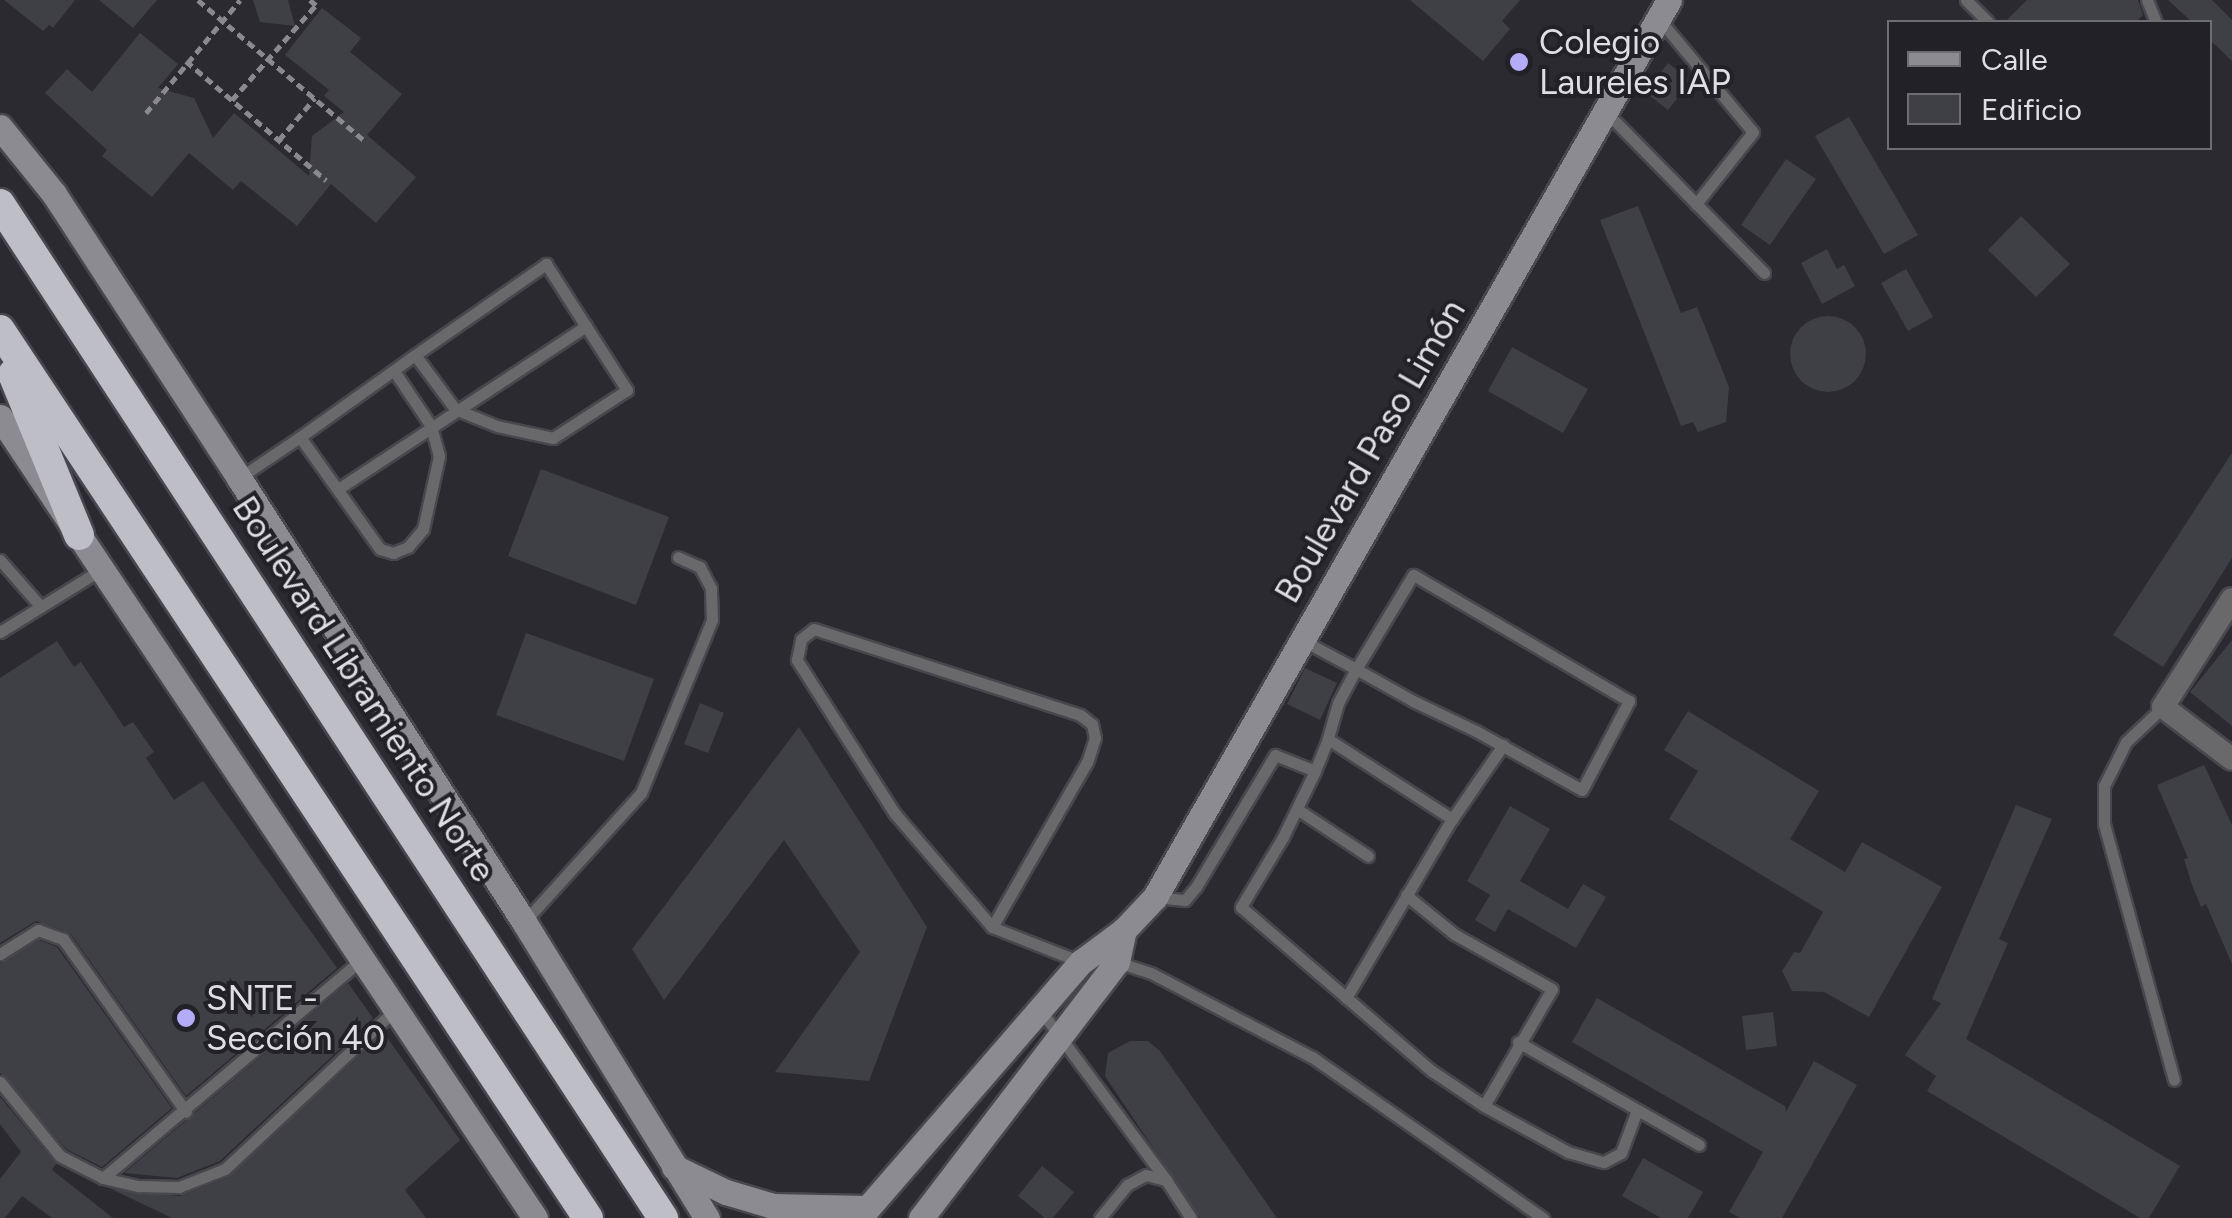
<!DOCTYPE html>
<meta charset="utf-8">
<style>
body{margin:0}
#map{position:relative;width:2232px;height:1218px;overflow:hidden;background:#2b2a31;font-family:Figtree,sans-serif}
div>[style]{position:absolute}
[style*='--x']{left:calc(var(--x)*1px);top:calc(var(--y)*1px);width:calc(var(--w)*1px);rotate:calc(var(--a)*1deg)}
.building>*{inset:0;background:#3f3f46}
.round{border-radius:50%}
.path>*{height:5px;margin-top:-2.5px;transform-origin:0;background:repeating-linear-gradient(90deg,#8a898f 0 8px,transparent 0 13px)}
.roads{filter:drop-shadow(2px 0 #48474d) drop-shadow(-2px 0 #48474d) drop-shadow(0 2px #48474d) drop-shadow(0 -2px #48474d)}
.lane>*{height:11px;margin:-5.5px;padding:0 5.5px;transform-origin:5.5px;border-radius:5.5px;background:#69696c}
.street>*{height:22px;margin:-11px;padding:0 11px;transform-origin:11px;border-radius:11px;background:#69696c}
.secondary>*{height:25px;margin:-12.5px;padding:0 12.5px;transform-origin:12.5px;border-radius:12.5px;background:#8c8b91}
.highway>*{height:30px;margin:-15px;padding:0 15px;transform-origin:15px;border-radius:15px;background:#bebec7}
.dots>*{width:28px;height:28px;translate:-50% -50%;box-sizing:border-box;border:5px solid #212127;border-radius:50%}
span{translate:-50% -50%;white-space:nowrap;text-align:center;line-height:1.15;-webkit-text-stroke:8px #212127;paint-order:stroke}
.poi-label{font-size:35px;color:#dedee3}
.left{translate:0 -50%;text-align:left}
.street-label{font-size:35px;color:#dedee3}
.legend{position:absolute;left:1887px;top:20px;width:325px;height:130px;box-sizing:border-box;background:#212127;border:2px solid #6d6d72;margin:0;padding:12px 18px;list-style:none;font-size:30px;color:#dedee3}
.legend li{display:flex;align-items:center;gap:20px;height:50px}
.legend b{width:50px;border:2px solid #6d6d72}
</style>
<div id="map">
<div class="building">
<i style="clip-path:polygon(4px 0,75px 0,53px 28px,49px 25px,43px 31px)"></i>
<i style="clip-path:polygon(99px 0,157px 0,133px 28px)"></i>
<i style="clip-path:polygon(253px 0,288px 0,295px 26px,260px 22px)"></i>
<i style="clip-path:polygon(1410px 0,1520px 0,1502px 21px,1510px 29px,1483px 61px)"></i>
<i style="clip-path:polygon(2027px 0,2138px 0,2143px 15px,2136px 22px,2005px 22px)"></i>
<i style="clip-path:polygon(2168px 0,2212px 0,2232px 20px,2232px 61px,2210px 40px,2210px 22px,2192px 22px)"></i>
<i style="clip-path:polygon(322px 8px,361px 38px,350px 52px,402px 94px,367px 135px,416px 177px,376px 223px,331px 184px,297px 226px,241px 181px,233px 190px,189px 153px,152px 197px,102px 156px,107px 150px,45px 93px,67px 69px,92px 92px,140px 33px,178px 64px,158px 88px,194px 98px,213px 138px,234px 113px,309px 176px,312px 136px,344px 112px,324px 96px,329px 90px,285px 55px)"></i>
<i style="clip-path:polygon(1668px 63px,1691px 81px,1668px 110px,1645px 92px)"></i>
<i style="clip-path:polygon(1849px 117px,1918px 235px,1884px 254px,1815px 136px)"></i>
<i style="clip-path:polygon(1786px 159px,1816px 179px,1770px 245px,1741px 225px)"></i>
<i style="clip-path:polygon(1638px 206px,1681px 313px,1697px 307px,1729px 387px,1726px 422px,1698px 432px,1693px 422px,1681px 426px,1600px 220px)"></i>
<i style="clip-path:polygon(2021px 216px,2070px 264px,2036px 297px,1988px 250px)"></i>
<i style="clip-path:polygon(1827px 249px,1837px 269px,1844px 265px,1855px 286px,1822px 304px,1801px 263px)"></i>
<i style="clip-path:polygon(1906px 269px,1933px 317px,1908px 331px,1881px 283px)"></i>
<i class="round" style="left:1790px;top:316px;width:76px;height:76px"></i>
<i style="clip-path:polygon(1512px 347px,1588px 389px,1563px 433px,1488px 391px)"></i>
<i style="clip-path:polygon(2232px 453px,2232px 558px,2163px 667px,2113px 635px)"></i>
<i style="clip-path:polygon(541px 469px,669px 517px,636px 605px,508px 556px)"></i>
<i style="clip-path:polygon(526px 633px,654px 679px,624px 761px,496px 715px)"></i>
<i style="clip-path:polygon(2232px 640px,2232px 726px,2190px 692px)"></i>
<i style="clip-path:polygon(57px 641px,74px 667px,81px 662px,124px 727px,133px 722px,154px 752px,146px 758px,174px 800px,203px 781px,337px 968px,186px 1096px,70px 933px,36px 921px,0 943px,0 678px)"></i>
<i style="clip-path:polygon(1305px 668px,1337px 683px,1320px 720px,1287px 704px)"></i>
<i style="clip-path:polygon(700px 703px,724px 713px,708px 753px,684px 744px)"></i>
<i style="clip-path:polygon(1688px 711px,1819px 791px,1790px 839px,1845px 872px,1862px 842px,1942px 887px,1869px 1017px,1824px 992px,1792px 991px,1782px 971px,1794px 952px,1800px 953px,1823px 912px,1669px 819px,1698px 771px,1664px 750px)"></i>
<i style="clip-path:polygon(799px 727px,927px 927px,869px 1081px,775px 1072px,860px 952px,784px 840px,664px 1000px,632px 949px)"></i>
<i style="clip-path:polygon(2204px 765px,2232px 825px,2232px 964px,2206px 904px,2201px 907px,2192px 885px,2184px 859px,2188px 858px,2157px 785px)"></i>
<i style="clip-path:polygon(2016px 805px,2052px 819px,1999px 939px,2008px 943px,1966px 1039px,2180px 1166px,2149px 1218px,2140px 1218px,1927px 1091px,1936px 1076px,1905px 1055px,1941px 1003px,1932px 999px)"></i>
<i style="clip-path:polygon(1510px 806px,1550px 829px,1520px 881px,1568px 909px,1583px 884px,1606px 897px,1576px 948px,1508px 909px,1495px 932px,1475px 920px,1490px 895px,1467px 881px)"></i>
<i style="clip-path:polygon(39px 940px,57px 947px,172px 1108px,102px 1167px,66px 1149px,0 1073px,0 963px)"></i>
<i style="clip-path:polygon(348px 983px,373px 1018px,220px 1161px,177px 1178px,124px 1173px)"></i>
<i style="clip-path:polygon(1597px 998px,1785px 1106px,1786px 1112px,1814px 1061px,1857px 1085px,1782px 1218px,1740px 1218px,1729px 1212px,1763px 1152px,1572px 1042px)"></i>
<i style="clip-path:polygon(1773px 1012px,1777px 1046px,1746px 1050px,1742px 1016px)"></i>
<i style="clip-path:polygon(384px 1033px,460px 1140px,405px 1190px,426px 1218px,172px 1218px,111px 1189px,180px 1196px,229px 1177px)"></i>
<i style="clip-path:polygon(1130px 1041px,1148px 1041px,1160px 1051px,1277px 1218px,1200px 1218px,1105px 1076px,1108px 1053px)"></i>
<i style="clip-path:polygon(0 1097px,56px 1164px,52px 1170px,113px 1218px,52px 1218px,22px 1196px,5px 1218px,0 1218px,0 1179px,21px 1152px,0 1124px)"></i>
<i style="clip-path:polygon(1643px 1158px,1703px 1192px,1688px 1218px,1661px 1218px,1622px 1196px)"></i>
<i style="clip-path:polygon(1042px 1166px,1074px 1192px,1053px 1218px,1045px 1218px,1018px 1196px)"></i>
</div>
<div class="path">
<i style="--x:198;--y:0;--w:219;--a:40.2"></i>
<i style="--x:186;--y:61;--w:184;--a:40.4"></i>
<i style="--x:232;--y:100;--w:127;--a:-48.5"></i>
<i style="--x:316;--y:5;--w:8;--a:-140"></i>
<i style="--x:146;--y:113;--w:147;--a:-50.2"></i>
<i style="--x:279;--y:140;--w:55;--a:-49.4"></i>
</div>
<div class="roads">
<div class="lane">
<i style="--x:1966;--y:0;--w:31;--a:45"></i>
<i style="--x:2147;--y:0;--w:24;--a:68"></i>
<i style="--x:1658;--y:18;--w:148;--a:50.2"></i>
<i style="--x:1753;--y:132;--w:92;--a:128.4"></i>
<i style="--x:1605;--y:111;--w:227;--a:45.5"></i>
<i style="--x:300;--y:437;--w:138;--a:54.5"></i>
<i style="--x:380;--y:549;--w:14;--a:17"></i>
<i style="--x:393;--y:553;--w:16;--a:-22"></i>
<i style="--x:408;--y:547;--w:23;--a:-50"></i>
<i style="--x:423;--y:529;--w:75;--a:-77.6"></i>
<i style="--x:439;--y:456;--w:31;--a:-105"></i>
<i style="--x:431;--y:426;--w:66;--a:-123.9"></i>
<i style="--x:239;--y:478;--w:73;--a:-33.9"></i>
<i style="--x:300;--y:437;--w:141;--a:-35.5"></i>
<i style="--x:415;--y:355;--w:160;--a:-34.8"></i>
<i style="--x:546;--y:264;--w:150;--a:57.3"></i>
<i style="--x:627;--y:390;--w:88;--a:147"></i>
<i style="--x:553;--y:438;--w:57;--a:-167.9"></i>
<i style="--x:497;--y:426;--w:45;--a:-158"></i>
<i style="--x:455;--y:409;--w:67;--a:-126.5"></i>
<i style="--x:338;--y:489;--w:297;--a:-33.3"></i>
<i style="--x:0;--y:560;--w:62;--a:48.9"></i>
<i style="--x:0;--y:632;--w:120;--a:-31.7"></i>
<i style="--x:1302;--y:640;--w:61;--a:28.2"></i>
<i style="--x:1356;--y:669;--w:65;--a:29.3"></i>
<i style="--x:1413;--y:701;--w:70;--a:25.5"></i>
<i style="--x:1476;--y:731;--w:121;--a:29.1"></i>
<i style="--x:1582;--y:790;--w:101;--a:-62.2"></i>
<i style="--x:1629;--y:701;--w:250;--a:-149.7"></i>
<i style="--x:1413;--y:575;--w:110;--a:121.2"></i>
<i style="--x:1356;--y:669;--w:38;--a:118"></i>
<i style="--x:1338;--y:703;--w:37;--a:106"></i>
<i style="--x:2163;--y:707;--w:51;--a:136.6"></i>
<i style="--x:2126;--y:742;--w:49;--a:116.6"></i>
<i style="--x:2104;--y:786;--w:38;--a:90"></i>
<i style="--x:2104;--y:824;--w:265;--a:74.7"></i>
<i style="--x:1315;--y:771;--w:35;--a:-68"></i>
<i style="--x:1328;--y:739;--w:148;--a:32.8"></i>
<i style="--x:1297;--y:809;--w:85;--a:33.5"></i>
<i style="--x:1406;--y:895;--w:62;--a:39.1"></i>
<i style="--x:1454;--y:934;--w:112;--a:29.3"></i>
<i style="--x:1552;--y:989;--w:135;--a:120.2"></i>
<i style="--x:1155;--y:897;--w:30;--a:6"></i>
<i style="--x:1185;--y:900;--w:17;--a:-50"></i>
<i style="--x:1196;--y:887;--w:154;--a:-59.1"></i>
<i style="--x:1275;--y:755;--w:43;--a:21.8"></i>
<i style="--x:1315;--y:771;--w:73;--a:115.9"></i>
<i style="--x:1283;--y:837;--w:82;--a:121"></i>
<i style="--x:1241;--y:907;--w:252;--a:40.7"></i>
<i style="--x:1432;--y:1071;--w:63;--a:33.9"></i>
<i style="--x:1484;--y:1106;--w:96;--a:28.7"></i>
<i style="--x:1568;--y:1152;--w:37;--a:16"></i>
<i style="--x:1604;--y:1162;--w:19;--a:-28"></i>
<i style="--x:1621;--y:1153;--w:43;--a:-69.4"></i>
<i style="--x:524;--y:922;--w:174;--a:-47.8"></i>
<i style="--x:641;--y:793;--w:187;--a:-67.7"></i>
<i style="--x:712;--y:620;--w:32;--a:-92"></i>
<i style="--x:711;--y:588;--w:24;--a:-118"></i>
<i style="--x:700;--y:567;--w:24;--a:-156"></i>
<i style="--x:992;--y:927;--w:149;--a:-130.6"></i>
<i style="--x:895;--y:814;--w:183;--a:-122.5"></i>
<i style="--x:797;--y:660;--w:21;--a:-79"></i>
<i style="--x:801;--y:639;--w:16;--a:-38"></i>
<i style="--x:814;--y:629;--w:280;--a:17.9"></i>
<i style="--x:1080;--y:715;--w:15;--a:37"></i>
<i style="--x:1092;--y:724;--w:14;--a:78"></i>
<i style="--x:1095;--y:738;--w:25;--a:108"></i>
<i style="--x:1087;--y:762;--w:190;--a:119.9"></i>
<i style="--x:992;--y:927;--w:96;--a:21.5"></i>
<i style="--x:0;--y:954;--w:45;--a:-32.3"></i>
<i style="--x:38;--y:930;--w:27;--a:20"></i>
<i style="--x:63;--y:939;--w:212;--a:54.6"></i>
<i style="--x:1117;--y:962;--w:36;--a:18"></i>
<i style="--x:1151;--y:973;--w:182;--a:27.6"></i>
<i style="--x:1312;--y:1057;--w:282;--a:34.9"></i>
<i style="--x:1346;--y:998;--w:208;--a:-59.4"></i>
<i style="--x:1452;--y:819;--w:90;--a:-55.4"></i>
<i style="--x:1041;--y:1011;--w:210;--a:53.5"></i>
<i style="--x:1518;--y:1042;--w:208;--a:29.6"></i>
<i style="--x:0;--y:1082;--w:95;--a:51"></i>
<i style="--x:60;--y:1156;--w:48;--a:27.1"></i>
<i style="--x:103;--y:1178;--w:37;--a:13"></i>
<i style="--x:139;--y:1186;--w:40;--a:1.4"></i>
<i style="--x:179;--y:1187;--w:49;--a:-21.4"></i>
<i style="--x:225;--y:1169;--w:233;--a:-43.1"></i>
<i style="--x:103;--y:1178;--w:339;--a:-40.2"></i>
<i style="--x:1100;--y:1218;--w:43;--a:-50.7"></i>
<i style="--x:1127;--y:1185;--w:21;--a:-28"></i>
<i style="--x:1146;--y:1175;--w:21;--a:14"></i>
<i style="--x:1166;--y:1180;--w:45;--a:56.7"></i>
</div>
<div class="street">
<i style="--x:2232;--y:599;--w:128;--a:122.6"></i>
<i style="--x:2163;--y:707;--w:86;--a:37"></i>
</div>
<div class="secondary">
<i style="--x:0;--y:127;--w:86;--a:51.1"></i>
<i style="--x:54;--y:194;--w:339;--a:56.9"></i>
<i style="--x:239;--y:478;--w:528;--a:57.3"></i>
<i style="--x:524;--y:922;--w:348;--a:58.3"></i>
<i style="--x:0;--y:417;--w:963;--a:56.26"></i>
<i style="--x:674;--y:1167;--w:58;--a:25.7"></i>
<i style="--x:726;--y:1192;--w:49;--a:16.6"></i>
<i style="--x:773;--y:1206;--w:94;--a:1.2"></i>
<i style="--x:859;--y:1218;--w:339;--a:-49.1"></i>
<i style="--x:1081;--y:962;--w:54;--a:-36.7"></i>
<i style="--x:1124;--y:930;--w:45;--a:-46.8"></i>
<i style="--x:1155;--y:897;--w:1034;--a:-60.19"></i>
<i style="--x:921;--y:1218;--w:322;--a:-52.6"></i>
<i style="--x:1117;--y:962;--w:33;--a:-78"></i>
</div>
<div class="highway">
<i style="--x:0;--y:204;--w:1212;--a:56.82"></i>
<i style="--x:0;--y:330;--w:1065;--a:56.49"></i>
<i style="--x:13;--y:374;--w:174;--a:67.7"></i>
</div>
</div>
<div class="dots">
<i style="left:1519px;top:62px;background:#b5acf8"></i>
<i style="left:186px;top:1018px;background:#b5acf8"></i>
</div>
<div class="poi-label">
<span class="left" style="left:1539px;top:62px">Colegio<br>Laureles IAP</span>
<span class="left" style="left:206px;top:1018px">SNTE -<br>Sección 40</span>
</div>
<div class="street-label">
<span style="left:1370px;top:451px;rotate:-60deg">Boulevard Paso Limón</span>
<span style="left:364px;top:689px;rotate:57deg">Boulevard Libramiento Norte</span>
</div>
<ul class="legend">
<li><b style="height:12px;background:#8c8b91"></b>Calle</li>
<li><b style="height:28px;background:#3f3f46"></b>Edificio</li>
</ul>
</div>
